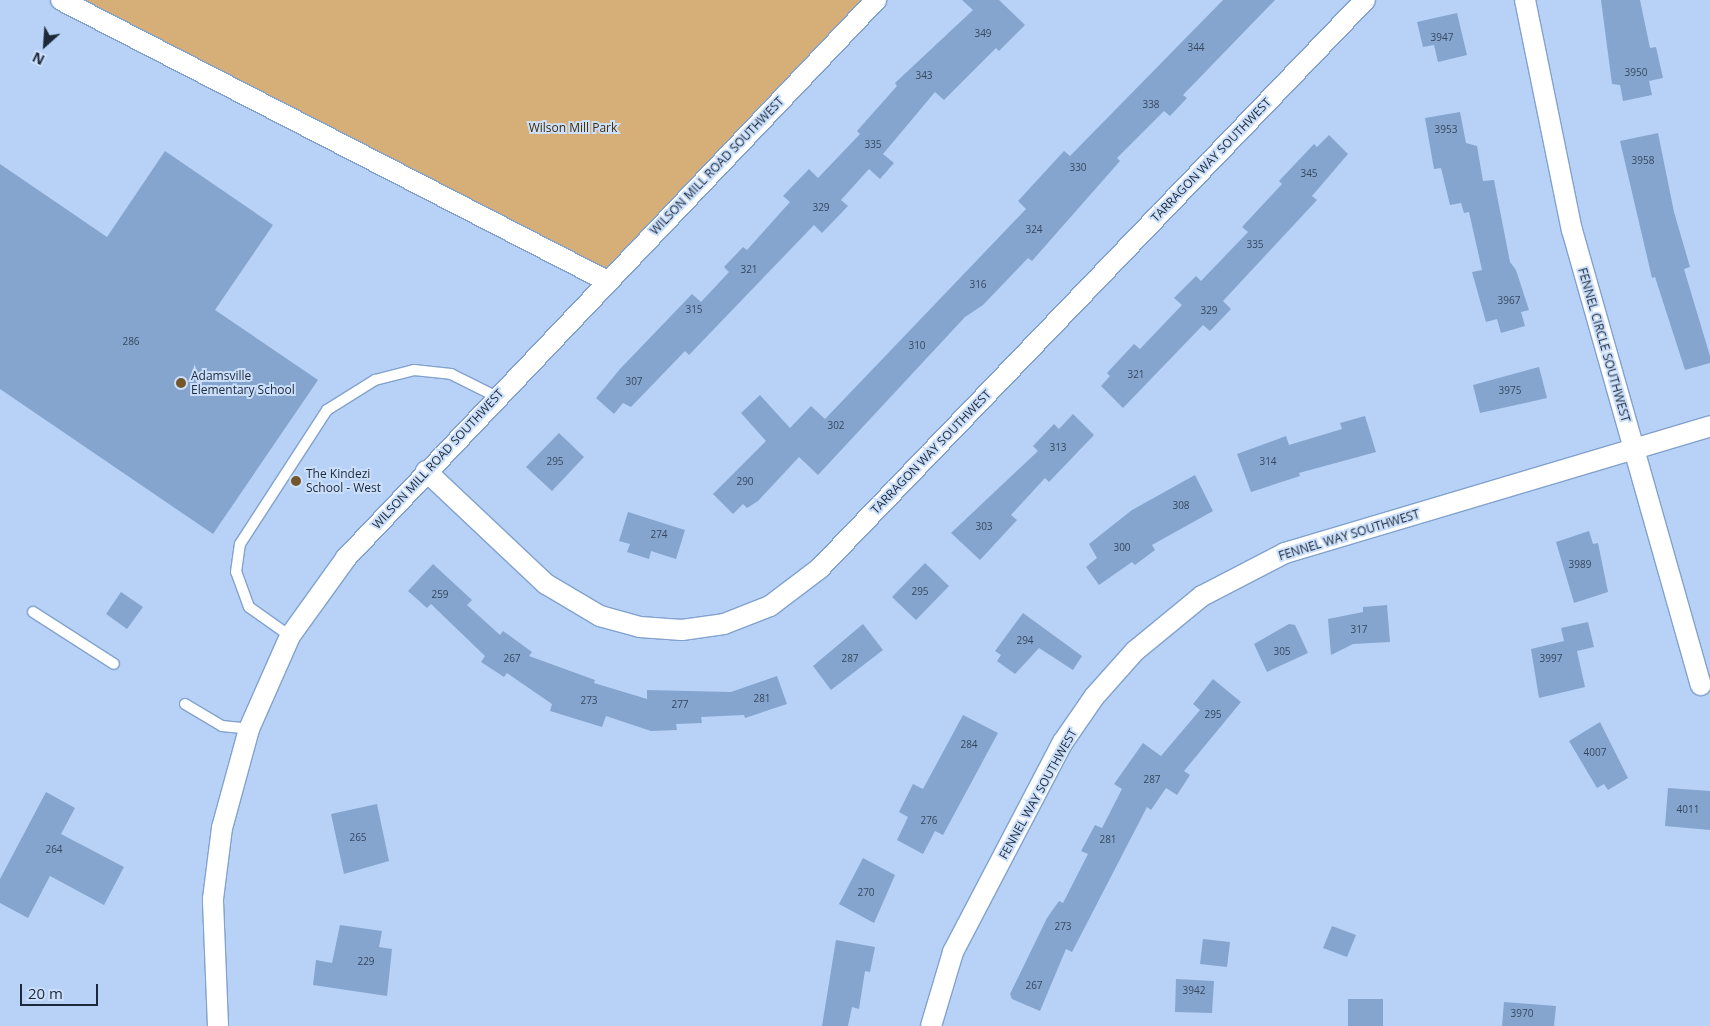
<!DOCTYPE html>
<style>
body{margin:0}
#map{position:relative;width:1710px;height:1026px;overflow:hidden;background:#b7d2f6;font-family:"Open Sans",sans-serif}
div>[style]{position:absolute}
[style*='--x']{left:calc(var(--x)*1px);top:calc(var(--y)*1px);width:calc(var(--w)*1px);rotate:calc(var(--a)*1deg)}
.green>*{inset:0;background:#d6af78}
.building>*{inset:0;background:#85a5cf}
.roads{filter:drop-shadow(1px 0 #82a2cd) drop-shadow(-1px 0 #82a2cd) drop-shadow(0 1px #82a2cd) drop-shadow(0 -1px #82a2cd)}
.lane>*{height:10px;margin:-5px;padding:0 5px;transform-origin:5px;border-radius:5px;background:#fff}
.street>*{height:20px;margin:-10px;padding:0 10px;transform-origin:10px;border-radius:10px;background:#fff}
.dots>*{width:14px;height:14px;translate:-50% -50%;box-sizing:border-box;border:2px solid #cbdffa;border-radius:50%}
span{translate:-50% -50%;white-space:nowrap;text-align:center;line-height:1.15;-webkit-text-stroke:4px #cbdffa;paint-order:stroke}
.number-label{font-size:10px;color:#36485f}
.number-label span{-webkit-text-stroke-width:0}
.park-label{font-size:12px;color:#432b01}
.street-label{font-size:12px;color:#1c293a}
.poi-label{font-size:12px;color:#1c293a}
.left{translate:0 -50%;text-align:left}
.north{position:absolute;left:20px;top:20px;width:50px;height:50px;-webkit-text-stroke:4px #cbdffa;paint-order:stroke;rotate:206deg;font-size:14px;font-weight:700;line-height:20px;text-align:center;color:#1c293a}
.north::after{content:'';display:block;margin:auto;width:18px;height:22px;background:#1c293a;clip-path:polygon(50% 0,100% 100%,50% 72%,0 100%)}
.scale{position:absolute;left:20px;top:984px;width:78px;height:22px;box-sizing:border-box;border:2px solid #1c293a;border-top:0;padding-left:6px;font-size:15px;line-height:18px;white-space:nowrap;color:#1c293a;-webkit-text-stroke:4px #cbdffa;paint-order:stroke}
</style>
<div id="map">
<div class="green">
<i style="clip-path:polygon(63px 0,867px 0,601px 291px,222px 78px)"></i>
</div>
<div class="building">
<i style="clip-path:polygon(962px 0,999px 0,1025px 25px,999px 51px,996px 48px,944px 100px,935px 92px,883px 154px,894px 163px,880px 179px,869px 169px,841px 200px,848px 206px,822px 233px,814px 225px,689px 355px,685px 351px,631px 407px,623px 403px,614px 414px,596px 398px,620px 369px,692px 294px,701px 302px,729px 272px,724px 267px,743px 247px,747px 250px,790px 202px,783px 196px,809px 169px,818px 178px,860px 134px,857px 131px,897px 86px,895px 83px,973px 10px)"></i>
<i style="clip-path:polygon(1223px 0,1275px 0,1183px 95px,1187px 98px,1170px 116px,1164px 111px,1117px 158px,1120px 161px,1032px 261px,1028px 258px,983px 305px,965px 317px,818px 475px,799px 457px,758px 501px,747px 508px,743px 504px,733px 514px,713px 494px,766px 441px,741px 413px,760px 395px,790px 428px,811px 406px,825px 419px,1026px 209px,1018px 201px,1064px 151px,1070px 156px)"></i>
<i style="clip-path:polygon(1601px 0,1640px 0,1650px 48px,1656px 47px,1663px 78px,1649px 81px,1652px 95px,1623px 101px,1620px 85px,1612px 84px)"></i>
<i style="clip-path:polygon(1457px 13px,1467px 55px,1438px 62px,1434px 45px,1423px 47px,1417px 22px)"></i>
<i style="clip-path:polygon(1460px 112px,1466px 143px,1477px 146px,1483px 181px,1494px 180px,1510px 262px,1516px 270px,1529px 310px,1521px 312px,1525px 326px,1501px 333px,1497px 319px,1486px 322px,1472px 272px,1482px 270px,1469px 212px,1464px 213px,1461px 203px,1450px 205px,1441px 168px,1434px 169px,1425px 118px)"></i>
<i style="clip-path:polygon(1658px 133px,1674px 212px,1690px 267px,1684px 269px,1710px 356px,1710px 363px,1685px 370px,1655px 277px,1652px 278px,1620px 141px)"></i>
<i style="clip-path:polygon(1329px 135px,1348px 154px,1312px 196px,1317px 200px,1223px 301px,1231px 309px,1210px 331px,1203px 325px,1123px 408px,1101px 386px,1110px 376px,1107px 373px,1134px 344px,1140px 349px,1182px 305px,1174px 298px,1196px 276px,1201px 281px,1248px 232px,1242px 227px,1282px 184px,1279px 181px,1314px 144px,1317px 147px)"></i>
<i style="clip-path:polygon(165px 151px,273px 225px,215px 310px,318px 380px,213px 534px,0 389px,0 164px,107px 237px)"></i>
<i style="clip-path:polygon(1539px 367px,1547px 398px,1480px 413px,1473px 385px)"></i>
<i style="clip-path:polygon(1073px 414px,1094px 435px,1049px 482px,1045px 478px,1011px 515px,1017px 520px,980px 560px,951px 533px,1038px 451px,1033px 446px,1054px 424px,1059px 429px)"></i>
<i style="clip-path:polygon(1365px 416px,1376px 452px,1299px 473px,1300px 476px,1251px 492px,1237px 454px,1286px 436px,1289px 445px,1342px 429px,1340px 423px)"></i>
<i style="clip-path:polygon(559px 433px,584px 457px,552px 491px,526px 467px)"></i>
<i style="clip-path:polygon(1195px 475px,1213px 511px,1152px 545px,1155px 550px,1135px 565px,1132px 562px,1099px 585px,1086px 567px,1097px 558px,1089px 544px,1132px 510px)"></i>
<i style="clip-path:polygon(628px 512px,685px 530px,676px 559px,651px 551px,649px 559px,627px 552px,630px 544px,619px 541px)"></i>
<i style="clip-path:polygon(1589px 531px,1593px 544px,1598px 543px,1608px 592px,1574px 603px,1556px 542px)"></i>
<i style="clip-path:polygon(925px 563px,949px 586px,916px 620px,892px 597px)"></i>
<i style="clip-path:polygon(433px 564px,472px 600px,467px 605px,500px 635px,503px 631px,532px 652px,529px 656px,595px 680px,594px 683px,647px 699px,647px 690px,731px 692px,777px 676px,787px 704px,745px 718px,744px 715px,701px 717px,702px 723px,676px 724px,677px 730px,651px 731px,606px 716px,602px 727px,550px 711px,552px 704px,507px 673px,504px 677px,481px 662px,485px 656px,431px 604px,427px 608px,408px 591px)"></i>
<i style="clip-path:polygon(121px 592px,143px 607px,127px 629px,106px 614px)"></i>
<i style="clip-path:polygon(1387px 605px,1390px 642px,1353px 644px,1331px 655px,1328px 619px,1363px 612px,1363px 607px)"></i>
<i style="clip-path:polygon(1023px 613px,1082px 656px,1073px 670px,1039px 648px,1015px 674px,997px 661px,1001px 655px,995px 651px)"></i>
<i style="clip-path:polygon(1588px 622px,1594px 647px,1577px 651px,1585px 687px,1539px 698px,1531px 649px,1564px 641px,1561px 628px)"></i>
<i style="clip-path:polygon(863px 624px,883px 650px,831px 690px,813px 666px)"></i>
<i style="clip-path:polygon(1289px 624px,1295px 625px,1308px 653px,1267px 672px,1254px 644px)"></i>
<i style="clip-path:polygon(1213px 679px,1241px 702px,1184px 771px,1190px 775px,1177px 795px,1166px 788px,1151px 810px,1147px 807px,1072px 952px,1066px 949px,1040px 1011px,1012px 999px,1010px 994px,1047px 918px,1059px 901px,1063px 903px,1088px 854px,1081px 851px,1095px 825px,1102px 828px,1122px 789px,1114px 784px,1143px 743px,1161px 756px,1200px 710px,1193px 704px)"></i>
<i style="clip-path:polygon(963px 715px,998px 733px,943px 835px,935px 831px,923px 854px,897px 840px,908px 817px,899px 812px,913px 784px,923px 789px)"></i>
<i style="clip-path:polygon(1600px 722px,1628px 778px,1608px 790px,1604px 784px,1597px 788px,1569px 741px)"></i>
<i style="clip-path:polygon(1668px 788px,1710px 791px,1710px 830px,1665px 826px)"></i>
<i style="clip-path:polygon(46px 792px,75px 808px,61px 834px,124px 867px,104px 905px,50px 876px,28px 918px,0 903px,0 879px)"></i>
<i style="clip-path:polygon(377px 804px,389px 861px,344px 874px,331px 814px)"></i>
<i style="clip-path:polygon(863px 858px,895px 875px,874px 923px,839px 904px)"></i>
<i style="clip-path:polygon(340px 925px,382px 931px,379px 947px,392px 949px,387px 996px,313px 985px,316px 960px,332px 963px)"></i>
<i style="clip-path:polygon(1332px 926px,1356px 935px,1347px 957px,1323px 948px)"></i>
<i style="clip-path:polygon(1203px 939px,1230px 942px,1227px 967px,1200px 964px)"></i>
<i style="clip-path:polygon(836px 940px,875px 947px,870px 972px,865px 971px,859px 1009px,852px 1007px,848px 1026px,822px 1026px)"></i>
<i style="clip-path:polygon(1176px 979px,1214px 981px,1212px 1013px,1175px 1012px)"></i>
<i style="clip-path:polygon(1348px 999px,1383px 999px,1383px 1026px,1348px 1026px)"></i>
<i style="clip-path:polygon(1504px 1002px,1556px 1006px,1554px 1026px,1502px 1026px)"></i>
</div>
<div class="roads">
<div class="lane">
<i style="--x:33;--y:612;--w:96;--a:32.7"></i>
<i style="--x:290;--y:636;--w:50;--a:-144.7"></i>
<i style="--x:249;--y:607;--w:37;--a:-110"></i>
<i style="--x:236;--y:572;--w:28;--a:-82"></i>
<i style="--x:240;--y:544;--w:160;--a:-57"></i>
<i style="--x:327;--y:410;--w:57;--a:-32"></i>
<i style="--x:375;--y:380;--w:40;--a:-14.4"></i>
<i style="--x:414;--y:370;--w:37;--a:6"></i>
<i style="--x:451;--y:374;--w:51;--a:26.6"></i>
<i style="--x:185;--y:704;--w:43;--a:30.7"></i>
<i style="--x:222;--y:726;--w:27;--a:6"></i>
</div>
<div class="street">
<i style="--x:61;--y:0;--w:614;--a:27.23"></i>
<i style="--x:1525;--y:0;--w:235;--a:78.5"></i>
<i style="--x:1572;--y:230;--w:473;--a:74.2"></i>
<i style="--x:426;--y:471;--w:165;--a:43.3"></i>
<i style="--x:546;--y:584;--w:63;--a:30.7"></i>
<i style="--x:600;--y:616;--w:41;--a:15.4"></i>
<i style="--x:640;--y:627;--w:42;--a:4.1"></i>
<i style="--x:682;--y:630;--w:42;--a:-8.1"></i>
<i style="--x:724;--y:624;--w:49;--a:-21.4"></i>
<i style="--x:770;--y:606;--w:63;--a:-37.2"></i>
<i style="--x:820;--y:568;--w:787;--a:-46.18"></i>
<i style="--x:218;--y:1026;--w:127;--a:-92.3"></i>
<i style="--x:213;--y:899;--w:72;--a:-82.8"></i>
<i style="--x:222;--y:828;--w:103;--a:-74.7"></i>
<i style="--x:249;--y:729;--w:102;--a:-66.2"></i>
<i style="--x:290;--y:636;--w:96;--a:-54.3"></i>
<i style="--x:346;--y:558;--w:770;--a:-46.47"></i>
<i style="--x:931;--y:1026;--w:77;--a:-73.4"></i>
<i style="--x:953;--y:952;--w:237;--a:-62.4"></i>
<i style="--x:1063;--y:742;--w:55;--a:-55.4"></i>
<i style="--x:1094;--y:697;--w:62;--a:-48.3"></i>
<i style="--x:1135;--y:651;--w:87;--a:-39.4"></i>
<i style="--x:1202;--y:596;--w:93;--a:-27.4"></i>
<i style="--x:1285;--y:553;--w:444;--a:-16.6"></i>
</div>
</div>
<div class="dots">
<i style="left:181px;top:383px;background:#74562a"></i>
<i style="left:296px;top:481px;background:#74562a"></i>
</div>
<div class="number-label">
<span style="left:983px;top:34px">349</span>
<span style="left:1442px;top:38px">3947</span>
<span style="left:1196px;top:48px">344</span>
<span style="left:1636px;top:73px">3950</span>
<span style="left:924px;top:76px">343</span>
<span style="left:1151px;top:105px">338</span>
<span style="left:1446px;top:130px">3953</span>
<span style="left:873px;top:145px">335</span>
<span style="left:1643px;top:161px">3958</span>
<span style="left:1078px;top:168px">330</span>
<span style="left:1309px;top:174px">345</span>
<span style="left:821px;top:208px">329</span>
<span style="left:1034px;top:230px">324</span>
<span style="left:1255px;top:245px">335</span>
<span style="left:749px;top:270px">321</span>
<span style="left:978px;top:285px">316</span>
<span style="left:1509px;top:301px">3967</span>
<span style="left:694px;top:310px">315</span>
<span style="left:1209px;top:311px">329</span>
<span style="left:131px;top:342px">286</span>
<span style="left:917px;top:346px">310</span>
<span style="left:1136px;top:375px">321</span>
<span style="left:634px;top:382px">307</span>
<span style="left:1510px;top:391px">3975</span>
<span style="left:836px;top:426px">302</span>
<span style="left:1058px;top:448px">313</span>
<span style="left:555px;top:462px">295</span>
<span style="left:1268px;top:462px">314</span>
<span style="left:745px;top:482px">290</span>
<span style="left:1181px;top:506px">308</span>
<span style="left:984px;top:527px">303</span>
<span style="left:659px;top:535px">274</span>
<span style="left:1122px;top:548px">300</span>
<span style="left:1580px;top:565px">3989</span>
<span style="left:920px;top:592px">295</span>
<span style="left:440px;top:595px">259</span>
<span style="left:1359px;top:630px">317</span>
<span style="left:1025px;top:641px">294</span>
<span style="left:1282px;top:652px">305</span>
<span style="left:512px;top:659px">267</span>
<span style="left:850px;top:659px">287</span>
<span style="left:1551px;top:659px">3997</span>
<span style="left:762px;top:699px">281</span>
<span style="left:589px;top:701px">273</span>
<span style="left:680px;top:705px">277</span>
<span style="left:1213px;top:715px">295</span>
<span style="left:969px;top:745px">284</span>
<span style="left:1595px;top:753px">4007</span>
<span style="left:1152px;top:780px">287</span>
<span style="left:1688px;top:810px">4011</span>
<span style="left:929px;top:821px">276</span>
<span style="left:358px;top:838px">265</span>
<span style="left:1108px;top:840px">281</span>
<span style="left:54px;top:850px">264</span>
<span style="left:866px;top:893px">270</span>
<span style="left:1063px;top:927px">273</span>
<span style="left:366px;top:962px">229</span>
<span style="left:1034px;top:986px">267</span>
<span style="left:1194px;top:991px">3942</span>
<span style="left:1522px;top:1014px">3970</span>
</div>
<div class="park-label">
<span style="left:573px;top:128px">Wilson Mill Park</span>
</div>
<div class="street-label">
<span style="left:1211px;top:160px;rotate:-46deg">TARRAGON WAY SOUTHWEST</span>
<span style="left:717px;top:166px;rotate:-46deg">WILSON MILL ROAD SOUTHWEST</span>
<span style="left:1604px;top:345px;rotate:74deg">FENNEL CIRCLE SOUTHWEST</span>
<span style="left:931px;top:452px;rotate:-46deg">TARRAGON WAY SOUTHWEST</span>
<span style="left:438px;top:459px;rotate:-47deg">WILSON MILL ROAD SOUTHWEST</span>
<span style="left:1349px;top:535px;rotate:-17deg">FENNEL WAY SOUTHWEST</span>
<span style="left:1038px;top:794px;rotate:-61deg">FENNEL WAY SOUTHWEST</span>
</div>
<div class="poi-label">
<span class="left" style="left:191px;top:383px">Adamsville<br>Elementary School</span>
<span class="left" style="left:306px;top:481px">The Kindezi<br>School - West</span>
</div>
<div class="north">N</div>
<div class="scale">20 m</div>
</div>
